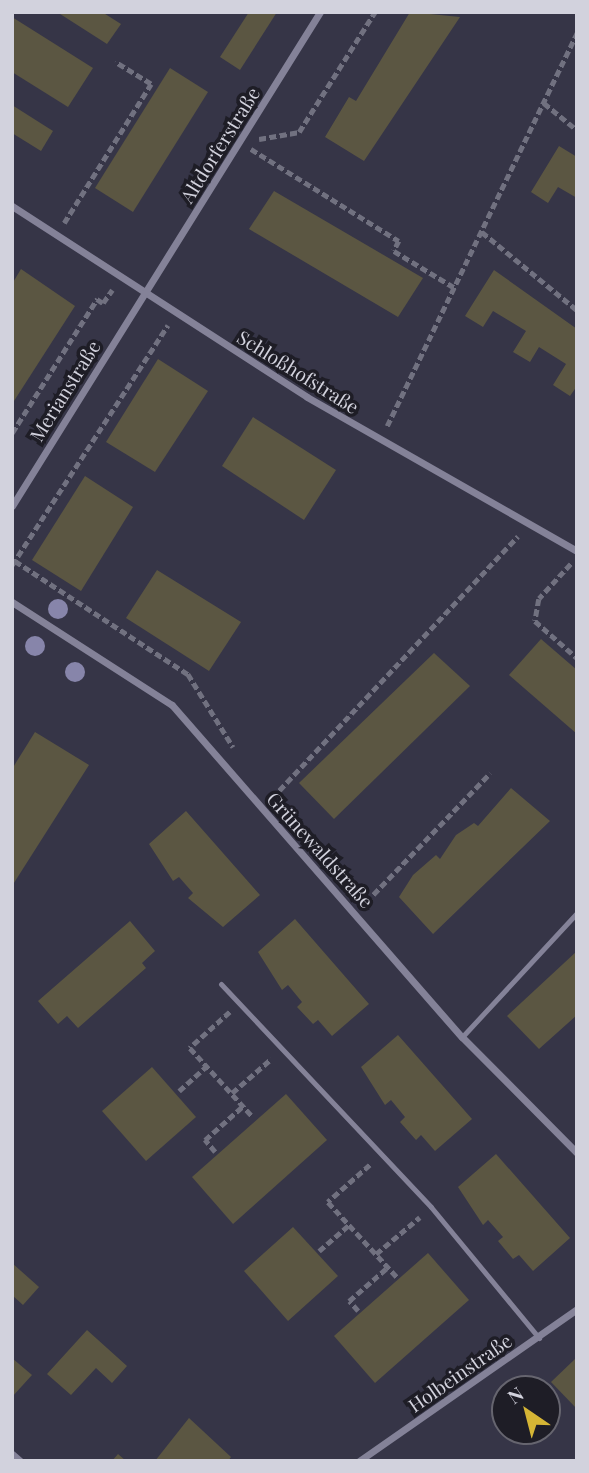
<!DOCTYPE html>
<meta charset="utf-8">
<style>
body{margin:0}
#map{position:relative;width:589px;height:1473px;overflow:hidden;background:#363547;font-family:"Playfair Display",serif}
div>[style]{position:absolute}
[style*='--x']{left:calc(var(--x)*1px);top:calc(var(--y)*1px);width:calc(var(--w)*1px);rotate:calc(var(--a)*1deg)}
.building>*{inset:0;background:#5b5642}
.path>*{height:4.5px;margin-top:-2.25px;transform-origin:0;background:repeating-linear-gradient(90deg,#717180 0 7px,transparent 0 10.5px)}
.lane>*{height:5px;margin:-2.5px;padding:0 2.5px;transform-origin:2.5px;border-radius:2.5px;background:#848298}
.street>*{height:7px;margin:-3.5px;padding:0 3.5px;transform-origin:3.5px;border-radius:3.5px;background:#848298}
.trees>*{width:20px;height:20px;margin:-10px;border-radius:50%;background:#8785aa}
span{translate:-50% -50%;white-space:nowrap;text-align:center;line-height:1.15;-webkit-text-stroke:7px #1e1d26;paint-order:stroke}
.street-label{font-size:19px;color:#d2d2dd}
.frame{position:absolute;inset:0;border:14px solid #d2d2dd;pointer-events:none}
.north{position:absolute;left:491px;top:1375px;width:70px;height:70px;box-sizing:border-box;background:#1e1d26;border:2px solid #66656f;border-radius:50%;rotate:325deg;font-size:19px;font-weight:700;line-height:28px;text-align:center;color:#d2d2dd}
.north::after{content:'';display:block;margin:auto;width:24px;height:32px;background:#d5b535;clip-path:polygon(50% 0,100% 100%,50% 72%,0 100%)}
</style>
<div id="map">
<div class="building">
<i style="clip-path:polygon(57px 12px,102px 12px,121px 24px,107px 44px)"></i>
<i style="clip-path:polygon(249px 12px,277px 12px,240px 70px,220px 57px)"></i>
<i style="clip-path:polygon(410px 12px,460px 17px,364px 161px,325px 137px,349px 97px,356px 101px)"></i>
<i style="clip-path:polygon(12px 17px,93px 68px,68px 107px,12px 72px)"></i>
<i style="clip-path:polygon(170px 68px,208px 92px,133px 212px,95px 188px)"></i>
<i style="clip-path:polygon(12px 105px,53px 131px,41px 151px,12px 133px)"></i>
<i style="clip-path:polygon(559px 146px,577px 157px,577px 198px,558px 187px,548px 203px,531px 192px)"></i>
<i style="clip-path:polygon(274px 191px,423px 278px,398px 317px,249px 229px)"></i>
<i style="clip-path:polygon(21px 269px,75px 306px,14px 401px,12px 284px)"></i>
<i style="clip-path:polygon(494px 270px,577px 329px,577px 386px,570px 396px,553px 385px,566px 364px,539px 347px,530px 362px,513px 352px,526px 331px,493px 311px,483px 327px,465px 316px)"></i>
<i style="clip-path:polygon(158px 359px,208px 391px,155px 472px,106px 442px)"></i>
<i style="clip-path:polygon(253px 417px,336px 470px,304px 520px,222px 466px)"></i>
<i style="clip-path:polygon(85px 476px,133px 507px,81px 591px,32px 560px)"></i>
<i style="clip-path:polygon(157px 570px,241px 622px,209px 671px,126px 618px)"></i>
<i style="clip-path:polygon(541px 639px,577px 670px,577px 734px,509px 675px)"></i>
<i style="clip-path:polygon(434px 653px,470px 686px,334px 819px,299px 783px)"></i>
<i style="clip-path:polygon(35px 732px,89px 765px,12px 886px,12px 769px)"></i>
<i style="clip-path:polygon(511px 788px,550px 821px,433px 934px,399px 897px,413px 875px,436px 855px,440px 859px,456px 835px,474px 823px,478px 826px)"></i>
<i style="clip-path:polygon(186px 811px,260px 895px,223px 927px,188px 898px,193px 893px,179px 877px,173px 881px,149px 844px)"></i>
<i style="clip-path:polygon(295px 919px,369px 1004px,332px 1036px,318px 1020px,313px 1024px,297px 1007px,302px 1002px,288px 985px,282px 990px,258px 952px)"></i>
<i style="clip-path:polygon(130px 921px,155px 951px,142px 963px,146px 968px,78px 1028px,67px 1016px,58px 1024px,38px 1001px)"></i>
<i style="clip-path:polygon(577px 951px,577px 1015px,539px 1049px,507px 1016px)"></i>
<i style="clip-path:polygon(398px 1035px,472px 1119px,435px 1151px,421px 1135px,416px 1140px,400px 1122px,405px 1117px,391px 1100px,385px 1105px,361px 1067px)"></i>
<i style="clip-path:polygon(152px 1067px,196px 1117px,146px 1161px,102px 1111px)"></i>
<i style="clip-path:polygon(286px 1094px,327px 1140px,233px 1224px,192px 1177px)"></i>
<i style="clip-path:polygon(496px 1154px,570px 1238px,533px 1271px,519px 1255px,513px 1259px,498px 1241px,503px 1237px,488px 1220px,483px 1225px,458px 1187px)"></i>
<i style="clip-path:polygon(293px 1227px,338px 1276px,288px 1321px,244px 1271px)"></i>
<i style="clip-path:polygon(428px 1253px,469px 1300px,375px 1383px,334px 1336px)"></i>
<i style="clip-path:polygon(12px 1263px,39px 1287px,23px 1305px,12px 1295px)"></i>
<i style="clip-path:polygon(87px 1330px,127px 1366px,112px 1383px,96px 1368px,71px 1395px,47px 1374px)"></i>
<i style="clip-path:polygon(12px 1358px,32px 1375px,12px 1397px)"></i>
<i style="clip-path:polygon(575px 1359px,577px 1360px,577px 1409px,551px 1382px)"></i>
<i style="clip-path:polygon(189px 1418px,231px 1457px,228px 1461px,155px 1461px)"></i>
<i style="clip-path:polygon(118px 1454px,126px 1461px,112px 1461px)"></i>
</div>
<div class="path">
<i style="--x:544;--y:103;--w:43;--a:39.3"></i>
<i style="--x:259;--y:139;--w:41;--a:-9.9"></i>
<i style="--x:299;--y:132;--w:142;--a:-57.7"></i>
<i style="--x:251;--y:149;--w:174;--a:31.9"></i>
<i style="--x:399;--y:241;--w:11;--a:117"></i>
<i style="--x:394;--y:251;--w:71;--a:31.2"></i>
<i style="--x:64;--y:223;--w:164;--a:-58"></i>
<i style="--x:151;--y:84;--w:42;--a:-148.6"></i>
<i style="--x:482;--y:232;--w:123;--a:39.4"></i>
<i style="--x:387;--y:426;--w:437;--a:-64.2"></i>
<i style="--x:12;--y:433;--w:159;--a:-57.6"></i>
<i style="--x:97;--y:299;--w:7;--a:34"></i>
<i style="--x:103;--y:303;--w:16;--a:-55"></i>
<i style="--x:15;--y:561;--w:207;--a:33.2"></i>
<i style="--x:188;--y:674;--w:86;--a:58.3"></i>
<i style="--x:571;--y:564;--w:47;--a:132.4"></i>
<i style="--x:539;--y:599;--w:22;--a:100"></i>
<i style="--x:535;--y:621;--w:56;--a:41.4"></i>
<i style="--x:12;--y:565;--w:286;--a:-57"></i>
<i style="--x:272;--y:798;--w:359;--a:-46.8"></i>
<i style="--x:366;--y:902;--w:179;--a:-46.1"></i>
<i style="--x:230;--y:1012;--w:54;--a:138"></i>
<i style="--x:190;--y:1048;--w:93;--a:47.6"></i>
<i style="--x:179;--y:1091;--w:38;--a:-42"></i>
<i style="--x:232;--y:1093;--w:52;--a:-41.1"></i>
<i style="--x:215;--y:1152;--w:16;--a:-130"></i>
<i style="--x:205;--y:1140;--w:51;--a:-41.8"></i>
<i style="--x:370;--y:1165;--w:56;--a:138.6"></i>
<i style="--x:328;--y:1202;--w:102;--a:47.4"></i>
<i style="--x:319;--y:1251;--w:40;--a:-41"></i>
<i style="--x:376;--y:1254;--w:57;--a:-40.1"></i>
<i style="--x:358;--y:1311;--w:13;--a:-132"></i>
<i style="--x:349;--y:1301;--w:52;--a:-41.1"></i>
</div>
<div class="lane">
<i style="--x:221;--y:984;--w:306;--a:46.7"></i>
<i style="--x:431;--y:1207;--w:170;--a:50.5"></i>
<i style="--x:462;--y:1037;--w:169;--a:-47.2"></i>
</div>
<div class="street">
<i style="--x:12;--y:206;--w:351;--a:32.9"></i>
<i style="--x:307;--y:397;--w:311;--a:29.7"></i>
<i style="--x:12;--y:506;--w:582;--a:-58.06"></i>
<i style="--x:12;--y:602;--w:190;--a:32.8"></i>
<i style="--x:172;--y:705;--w:441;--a:48.9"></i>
<i style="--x:462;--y:1037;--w:163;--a:45.2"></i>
<i style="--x:12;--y:1454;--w:11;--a:41"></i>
<i style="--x:359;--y:1461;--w:266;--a:-34.9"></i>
</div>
<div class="trees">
<i style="left:58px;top:609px"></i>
<i style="left:35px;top:646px"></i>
<i style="left:75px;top:672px"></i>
</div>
<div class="street-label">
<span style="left:220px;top:145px;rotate:-58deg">Altdorferstraße</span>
<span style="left:298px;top:372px;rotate:32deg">Schloßhofstraße</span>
<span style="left:65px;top:391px;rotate:-58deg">Merianstraße</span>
<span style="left:320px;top:850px;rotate:48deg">Grünewaldstraße</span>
<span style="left:460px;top:1373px;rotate:-35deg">Holbeinstraße</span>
</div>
<div class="frame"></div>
<div class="north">N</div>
</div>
